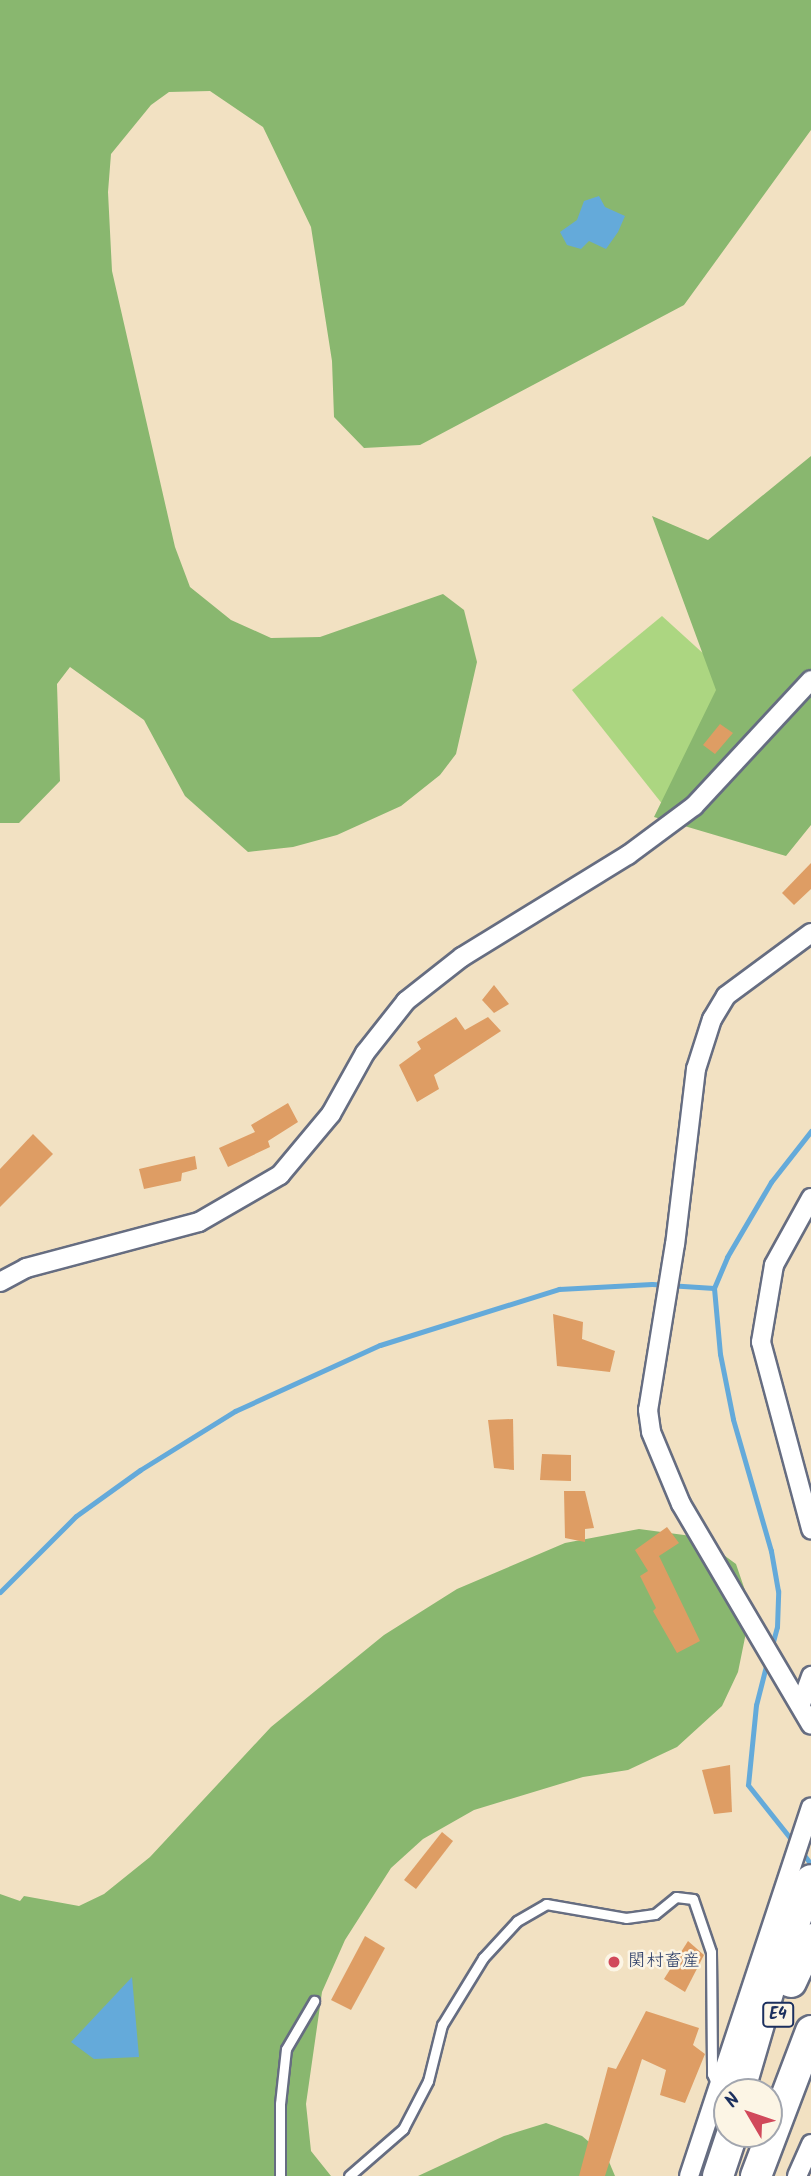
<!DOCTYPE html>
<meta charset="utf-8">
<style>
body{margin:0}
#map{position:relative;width:811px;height:2176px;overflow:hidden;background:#f2e1c2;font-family:Kalam,"Klee One",sans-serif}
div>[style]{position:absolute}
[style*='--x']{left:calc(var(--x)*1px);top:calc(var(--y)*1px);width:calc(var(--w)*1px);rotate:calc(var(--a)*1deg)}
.green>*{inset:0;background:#acd681}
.forest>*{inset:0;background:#89b76f}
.water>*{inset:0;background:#64aada}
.stream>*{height:5px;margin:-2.5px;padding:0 2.5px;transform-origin:2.5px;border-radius:2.5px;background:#64aada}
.building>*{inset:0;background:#de9d64}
.roads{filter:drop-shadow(2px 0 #666d81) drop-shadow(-2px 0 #666d81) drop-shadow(0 2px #666d81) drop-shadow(0 -2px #666d81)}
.lane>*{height:9px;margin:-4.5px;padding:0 4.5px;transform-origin:4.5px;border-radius:4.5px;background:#fff}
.street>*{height:18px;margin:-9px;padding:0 9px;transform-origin:9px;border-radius:9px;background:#fff}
.highway>*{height:30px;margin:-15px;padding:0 15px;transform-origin:15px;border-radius:15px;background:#fff}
.dots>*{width:19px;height:19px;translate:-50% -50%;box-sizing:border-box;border:4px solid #fcf5e5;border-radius:50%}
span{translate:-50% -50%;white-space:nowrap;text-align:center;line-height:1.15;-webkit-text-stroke:5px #fcf5e5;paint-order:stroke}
.shield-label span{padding:2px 5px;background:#fcf5e5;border:2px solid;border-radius:5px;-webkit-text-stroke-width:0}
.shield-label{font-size:16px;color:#1b2f5e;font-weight:700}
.poi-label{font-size:18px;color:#1b2f5e}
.left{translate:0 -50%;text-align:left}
.north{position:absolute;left:713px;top:2078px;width:70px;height:70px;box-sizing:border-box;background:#fcf5e5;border:2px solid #a2a6af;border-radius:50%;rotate:309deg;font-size:19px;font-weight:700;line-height:28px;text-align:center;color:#1b2f5e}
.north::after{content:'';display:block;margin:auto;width:24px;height:32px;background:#d1495b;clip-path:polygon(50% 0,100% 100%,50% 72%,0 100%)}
</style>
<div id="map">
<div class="green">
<i style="clip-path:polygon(662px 616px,761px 706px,667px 810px,572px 690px)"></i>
</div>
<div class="forest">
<i style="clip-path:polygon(0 0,811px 0,811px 130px,684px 305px,420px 445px,364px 448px,334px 417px,332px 361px,311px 227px,263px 127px,210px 91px,169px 92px,151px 105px,111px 154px,108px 192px,112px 271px,175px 547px,190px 587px,231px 620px,271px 638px,320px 637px,443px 594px,464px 610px,477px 662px,456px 754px,440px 775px,401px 806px,337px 835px,293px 847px,248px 852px,185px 796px,144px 720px,70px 667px,57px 684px,60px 781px,19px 823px,0 823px)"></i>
<i style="clip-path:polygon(811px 456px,811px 825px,786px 856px,654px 817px,716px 690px,652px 516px,708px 540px)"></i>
<i style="clip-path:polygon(639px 1529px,699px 1537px,736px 1564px,751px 1608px,738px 1672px,722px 1706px,677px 1747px,628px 1770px,583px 1777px,474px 1810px,423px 1839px,391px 1868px,345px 1940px,322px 1992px,306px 2104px,311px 2151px,331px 2176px,0 2176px,0 1894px,20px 1901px,24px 1896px,79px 1906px,104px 1894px,150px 1857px,271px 1727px,384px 1635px,457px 1589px,565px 1543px)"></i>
<i style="clip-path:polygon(546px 2123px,582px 2136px,607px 2157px,615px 2176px,418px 2176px,504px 2136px)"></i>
</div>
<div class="water">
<i style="clip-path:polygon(599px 196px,605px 207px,625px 216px,618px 232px,606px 249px,589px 241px,581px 249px,567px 245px,560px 232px,577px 220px,584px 201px)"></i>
<i style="clip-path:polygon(132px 1977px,139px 2057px,94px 2059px,71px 2042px)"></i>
</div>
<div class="stream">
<i style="--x:0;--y:1592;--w:107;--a:-45"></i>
<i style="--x:76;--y:1516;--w:79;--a:-35.7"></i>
<i style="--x:140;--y:1470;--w:112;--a:-31.8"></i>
<i style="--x:235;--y:1411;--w:159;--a:-24.5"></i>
<i style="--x:380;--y:1345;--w:188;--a:-17.4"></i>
<i style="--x:559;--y:1289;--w:93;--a:-3.1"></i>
<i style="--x:652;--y:1284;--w:62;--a:3.7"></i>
<i style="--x:771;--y:1649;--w:23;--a:-75"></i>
<i style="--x:777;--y:1627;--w:36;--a:-88"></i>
<i style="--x:778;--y:1591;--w:41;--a:-99.9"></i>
<i style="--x:771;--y:1551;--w:137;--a:-106.1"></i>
<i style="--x:733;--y:1419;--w:66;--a:-101.3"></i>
<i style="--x:720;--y:1354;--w:66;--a:-95.2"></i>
<i style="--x:714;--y:1288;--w:34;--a:-67"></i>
<i style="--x:727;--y:1257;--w:87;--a:-59.6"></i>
<i style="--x:771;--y:1182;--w:65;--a:-51.9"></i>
<i style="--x:767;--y:1662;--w:44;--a:104.3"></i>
<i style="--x:756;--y:1705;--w:80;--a:95.7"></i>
<i style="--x:748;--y:1785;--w:75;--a:51.5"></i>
<i style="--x:801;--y:1851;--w:15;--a:53"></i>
</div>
<div class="building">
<i style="clip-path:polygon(720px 724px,733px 733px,715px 754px,703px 745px)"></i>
<i style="clip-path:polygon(811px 863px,811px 889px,794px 905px,782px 893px)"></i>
<i style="clip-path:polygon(494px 985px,509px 1004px,494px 1013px,482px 1000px)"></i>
<i style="clip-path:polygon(456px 1017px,465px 1030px,488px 1017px,501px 1031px,434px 1075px,439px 1089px,417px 1102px,399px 1065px,421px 1049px,417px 1042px)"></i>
<i style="clip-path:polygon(288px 1103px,298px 1122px,268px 1141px,270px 1147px,228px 1167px,219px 1148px,255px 1132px,251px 1125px)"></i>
<i style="clip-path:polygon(33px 1134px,53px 1154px,0 1207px,0 1169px)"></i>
<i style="clip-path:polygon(195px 1156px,197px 1169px,182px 1173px,181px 1181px,144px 1189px,139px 1169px)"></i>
<i style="clip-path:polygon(553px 1314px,583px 1322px,582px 1339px,615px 1351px,610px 1372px,557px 1366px)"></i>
<i style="clip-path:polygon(513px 1419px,514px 1470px,494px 1468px,488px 1420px)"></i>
<i style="clip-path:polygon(542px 1454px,571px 1455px,571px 1481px,540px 1480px)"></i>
<i style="clip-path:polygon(564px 1491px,585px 1491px,594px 1528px,585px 1529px,585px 1542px,565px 1538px)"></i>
<i style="clip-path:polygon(667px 1527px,679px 1543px,659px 1556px,700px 1641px,677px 1653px,653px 1611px,656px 1608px,640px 1576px,648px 1571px,635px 1550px)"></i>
<i style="clip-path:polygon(730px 1765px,732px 1812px,714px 1814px,702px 1770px)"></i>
<i style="clip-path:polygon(442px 1832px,453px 1841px,416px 1889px,404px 1880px)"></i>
<i style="clip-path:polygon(365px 1936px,385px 1948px,351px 2010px,331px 2000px)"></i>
<i style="clip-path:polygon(688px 1941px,704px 1955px,685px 1992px,664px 1979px)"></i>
<i style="clip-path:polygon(646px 2011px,699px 2028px,693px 2045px,705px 2054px,685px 2103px,660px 2095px,666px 2070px,642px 2059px,605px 2176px,579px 2176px,608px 2067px,616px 2069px)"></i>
</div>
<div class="roads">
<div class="lane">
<i style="--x:280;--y:2176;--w:72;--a:-90"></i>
<i style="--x:280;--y:2104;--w:55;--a:-83.8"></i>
<i style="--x:286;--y:2049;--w:56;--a:-59.7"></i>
<i style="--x:349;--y:2176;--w:72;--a:-41"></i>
<i style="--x:403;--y:2129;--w:54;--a:-62.5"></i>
<i style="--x:428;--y:2081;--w:58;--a:-76"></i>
<i style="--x:442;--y:2025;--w:79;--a:-58.5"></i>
<i style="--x:483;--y:1958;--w:50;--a:-47.4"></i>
<i style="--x:517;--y:1921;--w:34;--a:-30"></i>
<i style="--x:546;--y:1904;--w:81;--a:9.9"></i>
<i style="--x:626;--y:1918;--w:29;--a:-8"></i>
<i style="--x:655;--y:1914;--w:27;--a:-39"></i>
<i style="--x:676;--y:1897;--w:17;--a:7"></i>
<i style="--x:693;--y:1899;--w:56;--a:71.2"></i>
<i style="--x:711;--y:1952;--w:122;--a:89.5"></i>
<i style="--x:712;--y:2074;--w:12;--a:66"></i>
</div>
<div class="street">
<i style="--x:811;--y:933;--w:106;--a:143.5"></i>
<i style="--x:726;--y:996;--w:27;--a:121"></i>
<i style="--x:712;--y:1019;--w:52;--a:107.7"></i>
<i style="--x:696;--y:1069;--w:176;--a:96.8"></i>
<i style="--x:675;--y:1244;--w:168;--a:99.2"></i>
<i style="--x:648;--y:1410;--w:22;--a:82"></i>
<i style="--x:651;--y:1432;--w:78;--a:67.4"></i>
<i style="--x:681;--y:1504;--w:256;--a:59.5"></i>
<i style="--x:811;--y:1198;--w:77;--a:118.9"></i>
<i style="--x:774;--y:1265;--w:78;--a:99.6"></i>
<i style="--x:761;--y:1342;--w:194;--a:75"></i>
<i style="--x:0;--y:1282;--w:30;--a:-28"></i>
<i style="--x:26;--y:1268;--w:179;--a:-14.9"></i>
<i style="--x:199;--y:1222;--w:94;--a:-30.1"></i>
<i style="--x:280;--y:1175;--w:80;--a:-50.1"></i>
<i style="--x:331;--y:1114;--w:70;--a:-60.9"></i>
<i style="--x:365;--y:1053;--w:66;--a:-51.7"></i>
<i style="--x:406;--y:1001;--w:71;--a:-38.2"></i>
<i style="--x:462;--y:957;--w:195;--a:-31.6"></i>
<i style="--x:628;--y:855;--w:82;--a:-36.6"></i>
<i style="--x:694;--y:806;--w:172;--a:-47.1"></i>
<i style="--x:801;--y:1704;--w:30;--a:-70"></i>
<i style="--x:689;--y:2176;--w:388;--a:-71.7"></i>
<i style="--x:797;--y:2176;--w:35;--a:-66"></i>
</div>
<div class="highway">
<i style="--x:791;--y:1982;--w:47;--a:-65.1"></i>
<i style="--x:739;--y:2092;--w:118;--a:-73.7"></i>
<i style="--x:772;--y:1979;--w:106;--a:-68.5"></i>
<i style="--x:718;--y:2176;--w:44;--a:-71.6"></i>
<i style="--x:756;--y:2176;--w:155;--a:-69.2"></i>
</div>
</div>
<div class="dots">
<i style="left:614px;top:1962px;background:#d1495b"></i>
</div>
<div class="shield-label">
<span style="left:778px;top:2015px">E4</span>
</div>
<div class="poi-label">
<span class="left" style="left:628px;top:1962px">関村畜産</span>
</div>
<div class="north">N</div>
</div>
